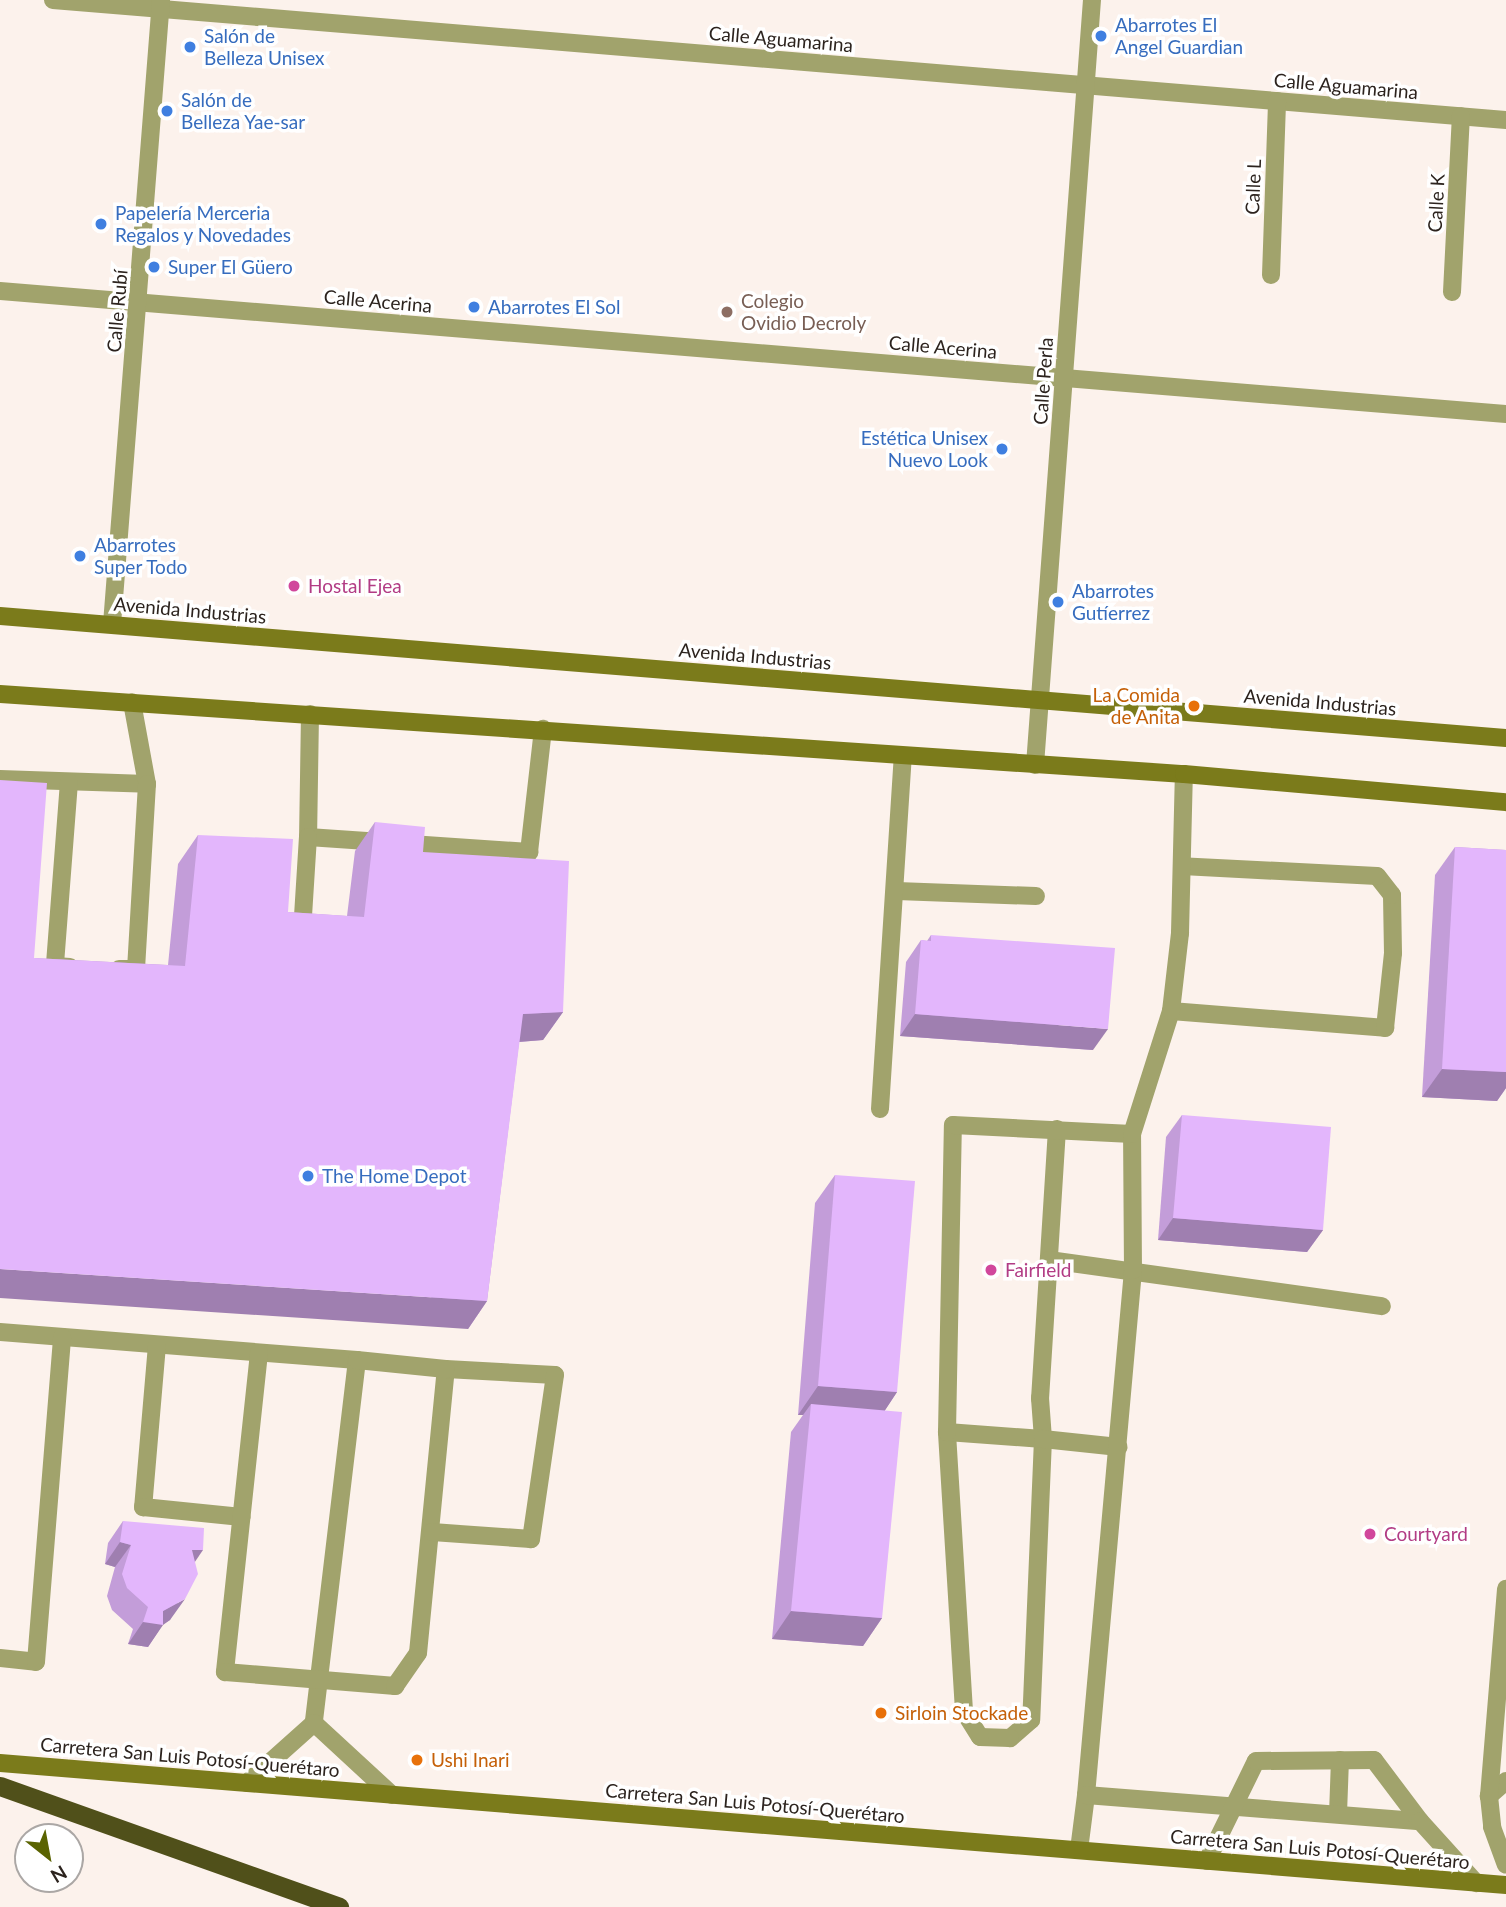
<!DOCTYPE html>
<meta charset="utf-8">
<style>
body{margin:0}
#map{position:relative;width:1506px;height:1907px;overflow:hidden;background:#fcf2ec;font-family:Lato,sans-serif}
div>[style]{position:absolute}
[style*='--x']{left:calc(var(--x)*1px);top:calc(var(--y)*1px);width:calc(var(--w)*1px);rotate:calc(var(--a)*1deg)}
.service>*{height:18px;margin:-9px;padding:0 9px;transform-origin:9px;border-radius:9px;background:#a1a36c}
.minor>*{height:18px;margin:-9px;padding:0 9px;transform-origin:9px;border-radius:9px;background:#a1a36c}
.secondary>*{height:18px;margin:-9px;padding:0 9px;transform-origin:9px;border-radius:9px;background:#7b7b1b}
.trunk>*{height:19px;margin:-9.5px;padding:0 9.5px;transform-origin:9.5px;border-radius:9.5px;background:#50501a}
.wall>*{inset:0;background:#c39dd9}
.shaded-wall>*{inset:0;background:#9f7fb0}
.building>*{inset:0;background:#e3b6fc}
.dots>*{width:19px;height:19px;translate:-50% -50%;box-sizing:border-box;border:4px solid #fff;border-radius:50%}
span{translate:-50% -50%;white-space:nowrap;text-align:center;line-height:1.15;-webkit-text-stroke:7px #fff;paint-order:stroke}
.shop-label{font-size:19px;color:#366cbe}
.left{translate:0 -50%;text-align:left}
.right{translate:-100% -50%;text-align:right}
.street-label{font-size:19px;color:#2c231e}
.education-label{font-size:19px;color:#785e54}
.hotel-label{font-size:19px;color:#b23c85}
.food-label{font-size:19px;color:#c56008}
.north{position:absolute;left:14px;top:1823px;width:70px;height:70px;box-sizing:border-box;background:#fff;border:2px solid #aba7a5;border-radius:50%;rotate:149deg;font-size:19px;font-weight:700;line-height:28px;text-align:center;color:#2c231e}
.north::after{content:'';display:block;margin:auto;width:24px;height:32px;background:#5a6301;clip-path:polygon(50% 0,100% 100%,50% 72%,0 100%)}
</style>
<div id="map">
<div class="service">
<i style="--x:310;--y:714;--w:123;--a:90.9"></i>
<i style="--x:308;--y:837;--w:222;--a:3.9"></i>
<i style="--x:529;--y:852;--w:124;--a:-83.5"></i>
<i style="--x:0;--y:779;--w:147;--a:1.9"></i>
<i style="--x:147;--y:784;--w:83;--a:-100.4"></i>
<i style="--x:69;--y:782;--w:185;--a:94.4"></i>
<i style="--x:55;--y:966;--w:15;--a:4"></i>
<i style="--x:897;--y:891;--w:139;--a:2.1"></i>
<i style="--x:302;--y:932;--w:95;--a:-86.4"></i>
<i style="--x:119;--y:969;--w:17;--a:0"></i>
<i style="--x:136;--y:969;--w:185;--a:-86.6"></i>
<i style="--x:1171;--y:1011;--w:215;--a:4.5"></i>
<i style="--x:1385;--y:1028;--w:75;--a:-83.9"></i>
<i style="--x:1393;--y:953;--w:58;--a:-91"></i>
<i style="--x:1392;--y:895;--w:24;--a:-128"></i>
<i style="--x:1377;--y:876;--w:195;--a:-177.1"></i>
<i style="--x:880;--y:1109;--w:352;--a:-86.3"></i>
<i style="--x:1057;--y:1129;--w:270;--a:93.6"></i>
<i style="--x:1040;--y:1398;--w:41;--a:85.8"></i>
<i style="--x:1043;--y:1439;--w:281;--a:92.4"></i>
<i style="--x:1031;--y:1720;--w:28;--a:139"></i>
<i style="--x:1010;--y:1738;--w:30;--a:-178"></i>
<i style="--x:980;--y:1737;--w:31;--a:-122"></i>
<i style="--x:964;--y:1711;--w:280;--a:-93.5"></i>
<i style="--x:947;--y:1432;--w:96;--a:4.2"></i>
<i style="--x:1043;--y:1439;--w:76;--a:6"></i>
<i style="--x:1049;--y:1260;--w:336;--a:7.9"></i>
<i style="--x:0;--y:1332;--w:358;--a:4.5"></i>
<i style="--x:357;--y:1360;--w:366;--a:96.8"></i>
<i style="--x:314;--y:1723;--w:90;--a:138.2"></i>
<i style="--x:157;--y:1345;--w:163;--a:94.9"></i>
<i style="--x:143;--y:1507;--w:99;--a:5.8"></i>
<i style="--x:259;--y:1353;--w:321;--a:96.1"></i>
<i style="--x:225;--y:1672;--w:171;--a:4.7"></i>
<i style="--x:395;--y:1686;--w:40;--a:-55.1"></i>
<i style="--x:418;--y:1653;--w:285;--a:-84.4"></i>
<i style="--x:446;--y:1369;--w:109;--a:3.2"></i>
<i style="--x:555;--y:1375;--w:166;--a:98.3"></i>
<i style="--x:531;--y:1539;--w:99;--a:-176"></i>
<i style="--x:357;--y:1360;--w:89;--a:5.8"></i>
<i style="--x:947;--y:1432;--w:307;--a:-88.9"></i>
<i style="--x:953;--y:1125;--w:179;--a:2.9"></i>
<i style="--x:0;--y:1658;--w:36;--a:6"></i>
<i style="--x:36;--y:1662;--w:326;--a:-85.4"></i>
<i style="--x:314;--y:1723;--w:106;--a:42.7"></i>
<i style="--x:1506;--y:1781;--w:23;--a:139"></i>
<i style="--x:1489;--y:1796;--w:31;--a:84"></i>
<i style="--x:1492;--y:1827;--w:40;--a:69.8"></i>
<i style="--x:1086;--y:1795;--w:527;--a:-84.88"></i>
<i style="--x:1133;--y:1270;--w:136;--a:-90.4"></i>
<i style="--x:1132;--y:1134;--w:129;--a:-72.4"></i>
<i style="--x:1171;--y:1011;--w:79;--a:-83.4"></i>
<i style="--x:1180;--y:933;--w:159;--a:-88.6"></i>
<i style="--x:1489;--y:1796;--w:208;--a:-85.3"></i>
<i style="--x:1338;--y:1814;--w:54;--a:-87.9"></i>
<i style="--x:1079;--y:1850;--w:55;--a:-82.7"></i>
<i style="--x:1086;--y:1795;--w:335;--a:4.5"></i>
<i style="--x:1207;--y:1861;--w:111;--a:-63.9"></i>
<i style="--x:1256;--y:1761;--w:118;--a:-0.5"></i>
<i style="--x:1374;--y:1760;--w:76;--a:53"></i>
<i style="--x:1420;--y:1821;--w:84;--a:47.9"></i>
</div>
<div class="minor">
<i style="--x:53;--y:0;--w:1458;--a:4.72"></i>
<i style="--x:1271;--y:275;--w:174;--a:-88"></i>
<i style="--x:0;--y:291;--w:1511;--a:4.67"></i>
<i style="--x:1452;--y:292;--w:176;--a:-87.1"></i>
<i style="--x:112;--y:624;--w:626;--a:-85.51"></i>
<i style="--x:1035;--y:765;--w:767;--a:-85.74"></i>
</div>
<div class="secondary">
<i style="--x:0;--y:616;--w:1511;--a:4.63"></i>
<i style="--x:0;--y:694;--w:1187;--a:3.87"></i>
<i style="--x:1184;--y:774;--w:323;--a:5"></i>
<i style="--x:0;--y:1763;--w:1511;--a:4.63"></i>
</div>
<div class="trunk">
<i style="--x:0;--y:1786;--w:360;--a:19.6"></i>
</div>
<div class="wall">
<i style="clip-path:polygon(375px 822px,423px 852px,563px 1012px,543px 1040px,519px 1042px,487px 1301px,468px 1329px,34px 958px,168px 965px,178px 864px,198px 835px,288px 912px,347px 916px,355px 851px)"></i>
<i style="clip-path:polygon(1455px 847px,1506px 850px,1506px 1088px,1497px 1101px,1422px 1097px,1435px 875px)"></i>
<i style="clip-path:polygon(931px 935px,1093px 1050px,900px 1036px,906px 962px,921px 940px,927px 941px)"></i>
<i style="clip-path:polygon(1182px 1115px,1323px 1230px,1307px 1252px,1158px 1240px,1166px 1137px)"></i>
<i style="clip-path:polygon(835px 1175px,897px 1392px,885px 1410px,882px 1618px,863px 1646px,772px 1639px,791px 1432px,803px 1415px,798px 1415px,815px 1203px)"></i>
<i style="clip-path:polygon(123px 1521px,195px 1562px,170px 1620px,163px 1624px,148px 1647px,128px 1644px,133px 1629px,112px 1610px,107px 1596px,115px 1567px,105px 1564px,108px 1543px)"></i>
</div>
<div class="shaded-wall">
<i style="clip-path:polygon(563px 1012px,543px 1040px,503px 1043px,523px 1014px)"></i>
<i style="clip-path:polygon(915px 1014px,1108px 1029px,1093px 1050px,900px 1036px)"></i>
<i style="clip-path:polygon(1442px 1069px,1506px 1072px,1506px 1088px,1497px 1101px,1422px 1097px)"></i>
<i style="clip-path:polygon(1173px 1218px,1323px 1230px,1307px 1252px,1158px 1240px)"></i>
<i style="clip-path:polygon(0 1269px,487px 1301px,468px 1329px,0 1298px)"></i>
<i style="clip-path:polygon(818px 1386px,897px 1392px,878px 1421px,811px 1404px,803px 1415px,798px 1415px)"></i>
<i style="clip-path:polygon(120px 1542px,131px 1545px,115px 1567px,105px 1564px)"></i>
<i style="clip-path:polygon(192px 1550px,203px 1550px,188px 1572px)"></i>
<i style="clip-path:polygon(185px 1599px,170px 1620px,163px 1625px,148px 1647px,128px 1644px,143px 1622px)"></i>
<i style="clip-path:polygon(791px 1611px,882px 1618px,863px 1646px,772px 1639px)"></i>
</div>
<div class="building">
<i style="clip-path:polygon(0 780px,47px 783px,34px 958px,185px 966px,198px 835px,293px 839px,288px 912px,364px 917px,375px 822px,425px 827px,423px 852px,569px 861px,563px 1012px,523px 1014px,487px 1301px,0 1269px)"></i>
<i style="clip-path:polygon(1455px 847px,1506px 850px,1506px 1072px,1442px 1069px)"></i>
<i style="clip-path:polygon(931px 935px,1115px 948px,1108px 1029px,915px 1014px,921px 940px,931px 941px)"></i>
<i style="clip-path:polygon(1182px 1115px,1331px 1127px,1323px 1230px,1173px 1218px)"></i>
<i style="clip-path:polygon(835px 1175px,915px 1181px,897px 1392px,818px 1386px)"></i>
<i style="clip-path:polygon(811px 1404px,902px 1412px,882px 1618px,791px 1611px)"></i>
<i style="clip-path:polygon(123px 1521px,204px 1528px,203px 1550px,192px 1550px,198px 1574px,185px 1599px,163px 1611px,163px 1625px,143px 1622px,148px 1607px,127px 1588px,122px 1574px,131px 1545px,120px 1542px)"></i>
</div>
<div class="dots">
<i style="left:1101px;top:36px;background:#3f7fe0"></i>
<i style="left:190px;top:47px;background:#3f7fe0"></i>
<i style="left:167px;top:111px;background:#3f7fe0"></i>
<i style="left:101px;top:224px;background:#3f7fe0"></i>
<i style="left:154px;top:267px;background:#3f7fe0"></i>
<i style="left:474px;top:307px;background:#3f7fe0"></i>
<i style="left:727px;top:312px;background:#8d6e63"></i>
<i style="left:1002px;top:449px;background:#3f7fe0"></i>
<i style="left:80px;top:556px;background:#3f7fe0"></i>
<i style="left:294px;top:586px;background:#d1479c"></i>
<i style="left:1058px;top:602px;background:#3f7fe0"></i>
<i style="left:1194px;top:706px;background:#e8710a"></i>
<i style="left:308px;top:1176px;background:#3f7fe0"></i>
<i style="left:991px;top:1270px;background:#d1479c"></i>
<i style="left:1370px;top:1534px;background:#d1479c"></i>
<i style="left:881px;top:1713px;background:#e8710a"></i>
<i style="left:417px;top:1760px;background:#e8710a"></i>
</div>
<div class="shop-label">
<span class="left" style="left:1115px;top:36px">Abarrotes El<br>Angel Guardian</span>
<span class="left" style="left:204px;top:47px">Salón de<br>Belleza Unisex</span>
<span class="left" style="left:181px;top:111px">Salón de<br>Belleza Yae-sar</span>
<span class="left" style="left:115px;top:224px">Papelería Merceria<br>Regalos y Novedades</span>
<span class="left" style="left:168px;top:267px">Super El Güero</span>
<span class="left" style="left:488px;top:307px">Abarrotes El Sol</span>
<span class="right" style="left:988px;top:449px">Estética Unisex<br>Nuevo Look</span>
<span class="left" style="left:94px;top:556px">Abarrotes<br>Super Todo</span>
<span class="left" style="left:1072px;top:602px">Abarrotes<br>Gutíerrez</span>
<span class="left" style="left:322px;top:1176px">The Home Depot</span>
</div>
<div class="street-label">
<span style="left:781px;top:39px;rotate:5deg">Calle Aguamarina</span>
<span style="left:1346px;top:86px;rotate:5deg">Calle Aguamarina</span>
<span style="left:1253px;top:187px;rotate:-88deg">Calle L</span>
<span style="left:1436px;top:203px;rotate:-87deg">Calle K</span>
<span style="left:378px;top:301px;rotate:5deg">Calle Acerina</span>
<span style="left:117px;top:311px;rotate:-85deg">Calle Rubí</span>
<span style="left:943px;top:347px;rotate:5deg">Calle Acerina</span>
<span style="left:1043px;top:381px;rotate:-86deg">Calle Perla</span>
<span style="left:190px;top:610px;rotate:5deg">Avenida Industrias</span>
<span style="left:755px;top:656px;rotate:5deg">Avenida Industrias</span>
<span style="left:1320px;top:702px;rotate:5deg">Avenida Industrias</span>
<span style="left:190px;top:1757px;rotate:5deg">Carretera San Luis Potosí-Querétaro</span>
<span style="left:755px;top:1803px;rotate:5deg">Carretera San Luis Potosí-Querétaro</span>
<span style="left:1320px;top:1849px;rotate:5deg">Carretera San Luis Potosí-Querétaro</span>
</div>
<div class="education-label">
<span class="left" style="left:741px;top:312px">Colegio<br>Ovidio Decroly</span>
</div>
<div class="hotel-label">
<span class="left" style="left:308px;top:586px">Hostal Ejea</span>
<span class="left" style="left:1005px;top:1270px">Fairfield</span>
<span class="left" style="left:1384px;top:1534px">Courtyard</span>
</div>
<div class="food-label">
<span class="right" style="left:1180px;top:706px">La Comida<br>de Anita</span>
<span class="left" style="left:895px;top:1713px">Sirloin Stockade</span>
<span class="left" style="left:431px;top:1760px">Ushi Inari</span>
</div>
<div class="north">N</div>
</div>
